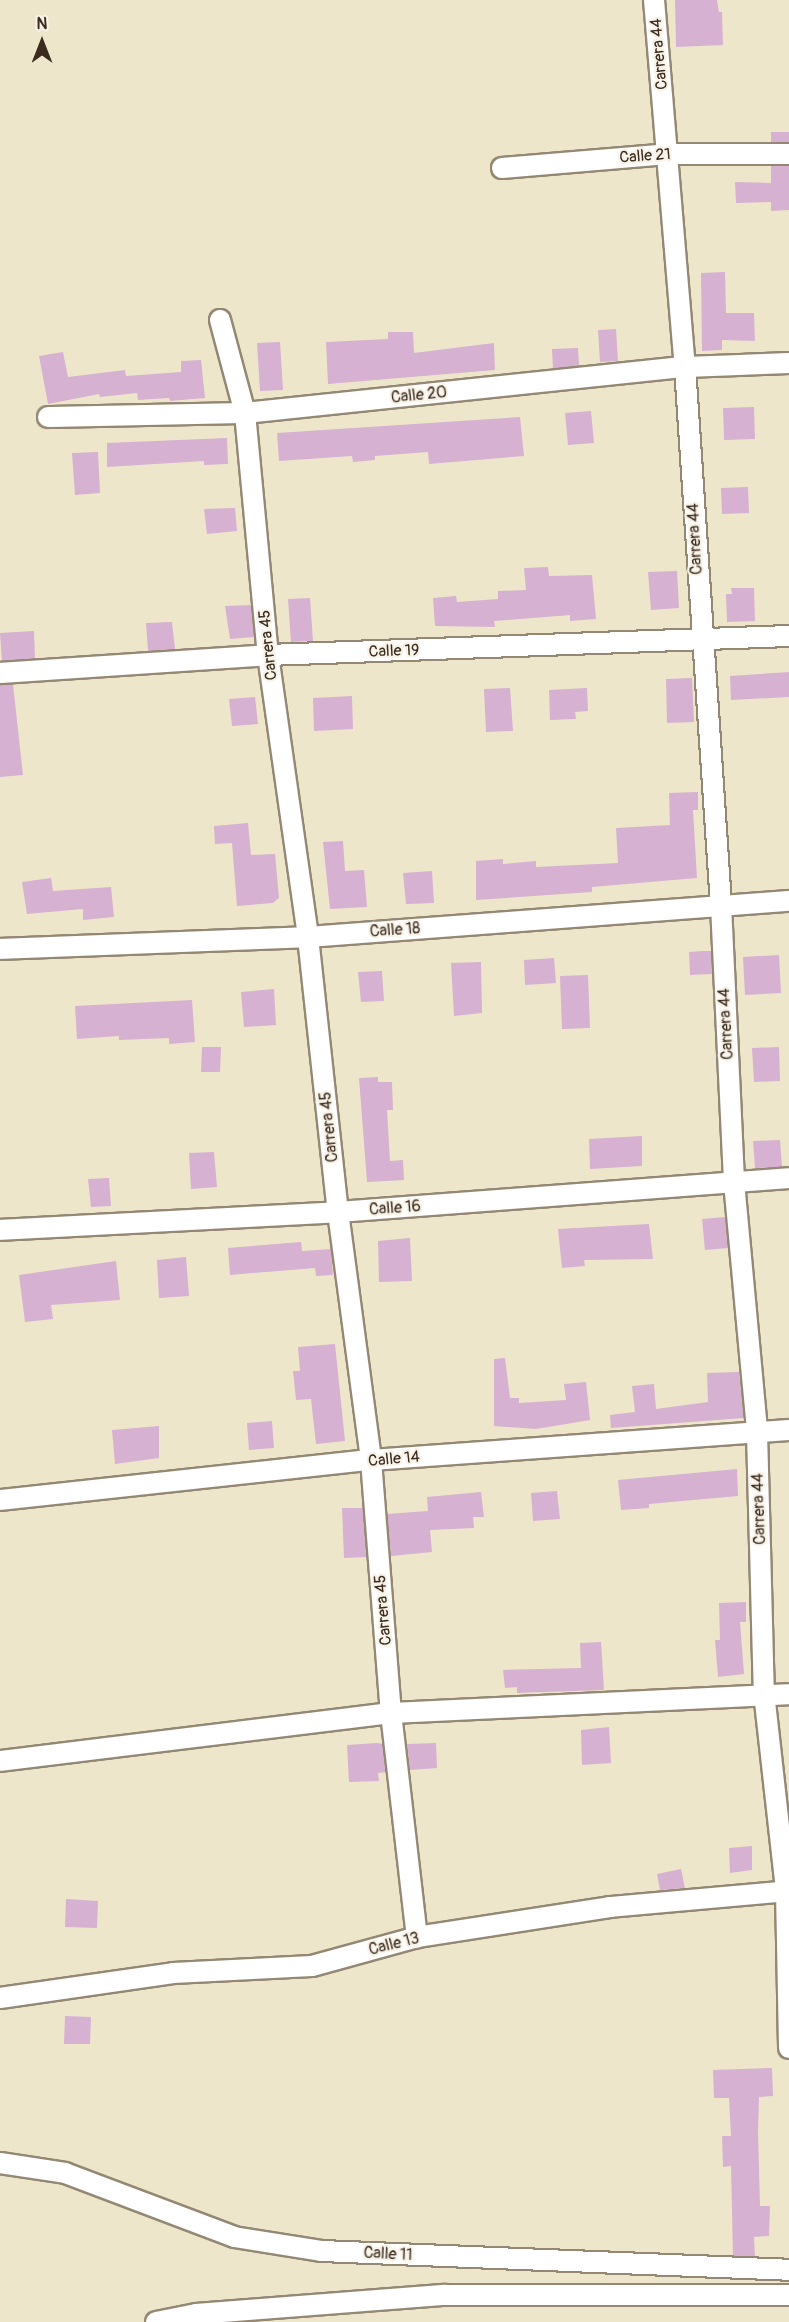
<!DOCTYPE html>
<style>
body{margin:0}
#map{position:relative;width:789px;height:2322px;overflow:hidden;background:#eee6cb;font-family:Pangolin,sans-serif}
div>[style]{position:absolute}
[style*='--x']{left:calc(var(--x)*1px);top:calc(var(--y)*1px);width:calc(var(--w)*1px);rotate:calc(var(--a)*1deg)}
.building>*{inset:0;background:#d6b1d1}
.roads{filter:drop-shadow(2px 0 #948874) drop-shadow(-2px 0 #948874) drop-shadow(0 2px #948874) drop-shadow(0 -2px #948874)}
.minor>*{height:20px;margin:-10px;padding:0 10px;transform-origin:10px;border-radius:10px;background:#fff}
span{translate:-50% -50%;white-space:nowrap;text-align:center;line-height:1.15;-webkit-text-stroke:4.5px #f7f3e8;paint-order:stroke}
.street-label{font-size:16px;color:#3b2a1e}
.north{position:absolute;left:12px;top:12px;width:60px;height:60px;-webkit-text-stroke:4px #f7f3e8;paint-order:stroke;rotate:0deg;font-size:16px;font-weight:700;line-height:24px;text-align:center;color:#3b2a1e}
.north::after{content:'';display:block;margin:auto;width:21px;height:27px;background:#3b2a1e;clip-path:polygon(50% 0,100% 100%,50% 72%,0 100%)}
</style>
<div id="map">
<div class="building">
<i style="clip-path:polygon(675px 0,717px 0,719px 12px,722px 12px,723px 45px,676px 47px)"></i>
<i style="clip-path:polygon(771px 132px,789px 132px,789px 142px,771px 142px)"></i>
<i style="clip-path:polygon(771px 166px,789px 166px,789px 210px,771px 211px,771px 202px,736px 203px,735px 182px,771px 183px)"></i>
<i style="clip-path:polygon(725px 272px,726px 313px,754px 313px,755px 341px,722px 340px,722px 350px,702px 351px,701px 273px)"></i>
<i style="clip-path:polygon(616px 329px,618px 361px,600px 362px,598px 330px)"></i>
<i style="clip-path:polygon(388px 332px,413px 332px,414px 353px,494px 343px,495px 370px,328px 384px,326px 342px,388px 339px)"></i>
<i style="clip-path:polygon(280px 342px,283px 390px,260px 391px,257px 343px)"></i>
<i style="clip-path:polygon(578px 348px,579px 366px,553px 369px,552px 349px)"></i>
<i style="clip-path:polygon(63px 352px,68px 377px,125px 370px,126px 376px,181px 372px,181px 361px,201px 360px,205px 398px,170px 401px,169px 398px,138px 400px,137px 393px,100px 397px,99px 394px,48px 404px,39px 356px)"></i>
<i style="clip-path:polygon(754px 407px,755px 439px,724px 440px,723px 408px)"></i>
<i style="clip-path:polygon(591px 411px,594px 443px,568px 445px,565px 413px)"></i>
<i style="clip-path:polygon(520px 417px,524px 456px,429px 464px,428px 452px,375px 456px,375px 460px,353px 462px,352px 456px,279px 461px,277px 433px)"></i>
<i style="clip-path:polygon(227px 438px,228px 464px,204px 465px,204px 461px,107px 467px,107px 443px)"></i>
<i style="clip-path:polygon(98px 452px,100px 493px,75px 495px,72px 453px)"></i>
<i style="clip-path:polygon(748px 487px,749px 513px,722px 514px,721px 488px)"></i>
<i style="clip-path:polygon(235px 508px,237px 531px,207px 534px,204px 509px)"></i>
<i style="clip-path:polygon(548px 567px,549px 576px,592px 575px,596px 619px,570px 621px,570px 615px,494px 621px,495px 627px,435px 626px,433px 598px,456px 596px,457px 602px,498px 599px,498px 591px,526px 590px,524px 568px)"></i>
<i style="clip-path:polygon(677px 571px,679px 608px,651px 610px,648px 572px)"></i>
<i style="clip-path:polygon(731px 588px,754px 588px,755px 621px,727px 622px,726px 594px,732px 594px)"></i>
<i style="clip-path:polygon(310px 598px,313px 641px,291px 642px,288px 599px)"></i>
<i style="clip-path:polygon(251px 605px,254px 637px,230px 639px,225px 606px)"></i>
<i style="clip-path:polygon(172px 622px,175px 649px,148px 651px,146px 623px)"></i>
<i style="clip-path:polygon(34px 631px,35px 659px,2px 661px,0 633px)"></i>
<i style="clip-path:polygon(789px 672px,789px 697px,731px 700px,730px 676px)"></i>
<i style="clip-path:polygon(692px 678px,694px 722px,667px 723px,666px 679px)"></i>
<i style="clip-path:polygon(13px 684px,23px 775px,0 777px,0 685px)"></i>
<i style="clip-path:polygon(510px 688px,513px 731px,486px 732px,484px 689px)"></i>
<i style="clip-path:polygon(587px 688px,588px 711px,575px 712px,576px 719px,550px 720px,549px 690px)"></i>
<i style="clip-path:polygon(352px 696px,353px 729px,314px 731px,313px 698px)"></i>
<i style="clip-path:polygon(255px 697px,258px 724px,232px 726px,229px 699px)"></i>
<i style="clip-path:polygon(698px 792px,698px 810px,693px 810px,697px 878px,592px 887px,592px 892px,476px 900px,476px 861px,503px 859px,503px 864px,536px 861px,536px 867px,618px 863px,616px 828px,670px 825px,669px 793px)"></i>
<i style="clip-path:polygon(248px 823px,251px 855px,275px 854px,279px 898px,273px 903px,237px 906px,232px 843px,215px 844px,214px 826px)"></i>
<i style="clip-path:polygon(343px 841px,345px 871px,364px 870px,367px 907px,330px 909px,323px 842px)"></i>
<i style="clip-path:polygon(432px 871px,434px 903px,406px 904px,403px 873px)"></i>
<i style="clip-path:polygon(51px 878px,53px 891px,111px 887px,114px 917px,83px 920px,83px 909px,27px 914px,22px 882px)"></i>
<i style="clip-path:polygon(702px 951px,711px 951px,712px 974px,690px 975px,689px 952px)"></i>
<i style="clip-path:polygon(779px 955px,781px 993px,745px 995px,743px 957px)"></i>
<i style="clip-path:polygon(554px 958px,556px 983px,525px 985px,524px 960px)"></i>
<i style="clip-path:polygon(481px 962px,482px 1013px,454px 1016px,451px 963px)"></i>
<i style="clip-path:polygon(382px 971px,384px 1001px,361px 1002px,358px 972px)"></i>
<i style="clip-path:polygon(588px 975px,590px 1028px,562px 1029px,560px 976px)"></i>
<i style="clip-path:polygon(274px 989px,276px 1025px,244px 1027px,241px 992px)"></i>
<i style="clip-path:polygon(192px 1000px,195px 1042px,169px 1044px,169px 1038px,119px 1040px,119px 1036px,77px 1039px,75px 1006px)"></i>
<i style="clip-path:polygon(202px 1047px,221px 1047px,220px 1072px,201px 1072px)"></i>
<i style="clip-path:polygon(779px 1047px,780px 1081px,754px 1082px,752px 1048px)"></i>
<i style="clip-path:polygon(378px 1077px,378px 1082px,392px 1082px,393px 1110px,387px 1110px,390px 1161px,403px 1160px,404px 1180px,367px 1182px,359px 1078px)"></i>
<i style="clip-path:polygon(642px 1136px,642px 1166px,590px 1169px,589px 1139px)"></i>
<i style="clip-path:polygon(780px 1140px,782px 1167px,755px 1168px,753px 1141px)"></i>
<i style="clip-path:polygon(214px 1152px,217px 1187px,191px 1189px,189px 1153px)"></i>
<i style="clip-path:polygon(109px 1178px,111px 1206px,91px 1207px,88px 1179px)"></i>
<i style="clip-path:polygon(725px 1217px,728px 1248px,705px 1250px,702px 1219px)"></i>
<i style="clip-path:polygon(649px 1224px,653px 1259px,584px 1260px,585px 1266px,562px 1268px,558px 1229px)"></i>
<i style="clip-path:polygon(410px 1238px,412px 1281px,379px 1282px,378px 1241px)"></i>
<i style="clip-path:polygon(301px 1242px,302px 1251px,331px 1249px,333px 1275px,316px 1276px,315px 1268px,230px 1275px,228px 1248px)"></i>
<i style="clip-path:polygon(186px 1257px,189px 1296px,159px 1298px,157px 1260px)"></i>
<i style="clip-path:polygon(116px 1261px,120px 1300px,51px 1305px,53px 1319px,25px 1322px,19px 1275px)"></i>
<i style="clip-path:polygon(335px 1344px,345px 1441px,316px 1444px,311px 1399px,296px 1400px,293px 1371px,300px 1371px,298px 1347px)"></i>
<i style="clip-path:polygon(505px 1358px,510px 1398px,519px 1398px,519px 1403px,566px 1400px,564px 1384px,586px 1382px,590px 1420px,536px 1429px,494px 1426px,494px 1359px)"></i>
<i style="clip-path:polygon(739px 1372px,744px 1418px,611px 1428px,610px 1415px,635px 1412px,632px 1386px,654px 1384px,656px 1409px,708px 1402px,707px 1373px)"></i>
<i style="clip-path:polygon(272px 1421px,274px 1448px,249px 1450px,247px 1423px)"></i>
<i style="clip-path:polygon(159px 1426px,159px 1458px,115px 1464px,112px 1430px)"></i>
<i style="clip-path:polygon(737px 1469px,738px 1496px,649px 1504px,649px 1508px,621px 1510px,618px 1480px)"></i>
<i style="clip-path:polygon(557px 1491px,560px 1519px,533px 1521px,531px 1493px)"></i>
<i style="clip-path:polygon(481px 1492px,484px 1517px,473px 1517px,474px 1528px,430px 1530px,432px 1552px,391px 1556px,387px 1514px,428px 1511px,427px 1497px)"></i>
<i style="clip-path:polygon(342px 1508px,363px 1508px,367px 1557px,344px 1558px)"></i>
<i style="clip-path:polygon(746px 1602px,746px 1622px,740px 1622px,744px 1674px,718px 1677px,715px 1640px,720px 1640px,719px 1603px)"></i>
<i style="clip-path:polygon(601px 1642px,604px 1690px,517px 1693px,517px 1687px,505px 1688px,503px 1670px,581px 1668px,580px 1643px)"></i>
<i style="clip-path:polygon(609px 1727px,611px 1763px,582px 1765px,581px 1730px)"></i>
<i style="clip-path:polygon(377px 1743px,383px 1744px,386px 1772px,378px 1773px,379px 1781px,349px 1782px,347px 1745px)"></i>
<i style="clip-path:polygon(436px 1743px,437px 1768px,410px 1770px,407px 1744px)"></i>
<i style="clip-path:polygon(752px 1846px,752px 1870px,730px 1873px,729px 1848px)"></i>
<i style="clip-path:polygon(681px 1869px,685px 1888px,660px 1890px,657px 1874px)"></i>
<i style="clip-path:polygon(66px 1899px,98px 1901px,97px 1928px,65px 1927px)"></i>
<i style="clip-path:polygon(65px 2016px,91px 2017px,90px 2044px,64px 2044px)"></i>
<i style="clip-path:polygon(772px 2068px,773px 2096px,759px 2097px,758px 2132px,760px 2206px,770px 2206px,769px 2236px,754px 2237px,755px 2257px,733px 2256px,731px 2166px,723px 2167px,722px 2136px,731px 2136px,729px 2098px,714px 2098px,713px 2070px)"></i>
</div>
<div class="roads">
<div class="minor">
<i style="--x:654;--y:0;--w:368;--a:85.2"></i>
<i style="--x:685;--y:367;--w:539;--a:86.17"></i>
<i style="--x:721;--y:905;--w:277;--a:87.3"></i>
<i style="--x:734;--y:1182;--w:251;--a:84.7"></i>
<i style="--x:757;--y:1432;--w:261;--a:88.5"></i>
<i style="--x:764;--y:1693;--w:198;--a:83.6"></i>
<i style="--x:786;--y:1890;--w:158;--a:88.9"></i>
<i style="--x:502;--y:168;--w:166;--a:-4.8"></i>
<i style="--x:667;--y:154;--w:122;--a:0"></i>
<i style="--x:220;--y:320;--w:96;--a:75"></i>
<i style="--x:245;--y:413;--w:243;--a:84.6"></i>
<i style="--x:268;--y:655;--w:285;--a:81.9"></i>
<i style="--x:308;--y:937;--w:277;--a:83.8"></i>
<i style="--x:338;--y:1212;--w:250;--a:82.4"></i>
<i style="--x:371;--y:1460;--w:254;--a:85.5"></i>
<i style="--x:391;--y:1713;--w:226;--a:83.4"></i>
<i style="--x:48;--y:417;--w:197;--a:-1.2"></i>
<i style="--x:245;--y:413;--w:442;--a:-6"></i>
<i style="--x:685;--y:367;--w:104;--a:-2.2"></i>
<i style="--x:0;--y:673;--w:269;--a:-3.8"></i>
<i style="--x:268;--y:655;--w:521;--a:-2.09"></i>
<i style="--x:0;--y:949;--w:308;--a:-2.2"></i>
<i style="--x:308;--y:937;--w:482;--a:-4.3"></i>
<i style="--x:0;--y:1230;--w:338;--a:-3"></i>
<i style="--x:338;--y:1212;--w:452;--a:-4.3"></i>
<i style="--x:0;--y:1500;--w:373;--a:-6.2"></i>
<i style="--x:371;--y:1460;--w:419;--a:-4.1"></i>
<i style="--x:0;--y:1761;--w:394;--a:-7"></i>
<i style="--x:391;--y:1713;--w:398;--a:-2.7"></i>
<i style="--x:0;--y:1998;--w:175;--a:-8.2"></i>
<i style="--x:173;--y:1973;--w:139;--a:-2.9"></i>
<i style="--x:312;--y:1966;--w:109;--a:-15.4"></i>
<i style="--x:417;--y:1937;--w:195;--a:-8.8"></i>
<i style="--x:610;--y:1907;--w:180;--a:-5.1"></i>
<i style="--x:0;--y:2163;--w:66;--a:8.7"></i>
<i style="--x:65;--y:2173;--w:181;--a:20.7"></i>
<i style="--x:234;--y:2237;--w:88;--a:9.1"></i>
<i style="--x:321;--y:2251;--w:468;--a:2.3"></i>
<i style="--x:156;--y:2322;--w:41;--a:-11.3"></i>
<i style="--x:196;--y:2314;--w:250;--a:-4.4"></i>
<i style="--x:445;--y:2295;--w:344;--a:0"></i>
</div>
</div>
<div class="street-label">
<span style="left:659px;top:54px;rotate:-95deg">Carrera 44</span>
<span style="left:645px;top:156px;rotate:-4deg">Calle 21</span>
<span style="left:419px;top:395px;rotate:-6deg">Calle 20</span>
<span style="left:695px;top:539px;rotate:-93deg">Carrera 44</span>
<span style="left:268px;top:645px;rotate:-96deg">Carrera 45</span>
<span style="left:394px;top:651px;rotate:-2deg">Calle 19</span>
<span style="left:395px;top:930px;rotate:-4deg">Calle 18</span>
<span style="left:726px;top:1024px;rotate:-93deg">Carrera 44</span>
<span style="left:329px;top:1127px;rotate:-96deg">Carrera 45</span>
<span style="left:395px;top:1208px;rotate:-4deg">Calle 16</span>
<span style="left:394px;top:1459px;rotate:-5deg">Calle 14</span>
<span style="left:759px;top:1509px;rotate:-92deg">Carrera 44</span>
<span style="left:383px;top:1610px;rotate:-95deg">Carrera 45</span>
<span style="left:394px;top:1944px;rotate:-14deg">Calle 13</span>
<span style="left:388px;top:2254px;rotate:3deg">Calle 11</span>
</div>
<div class="north">N</div>
</div>
